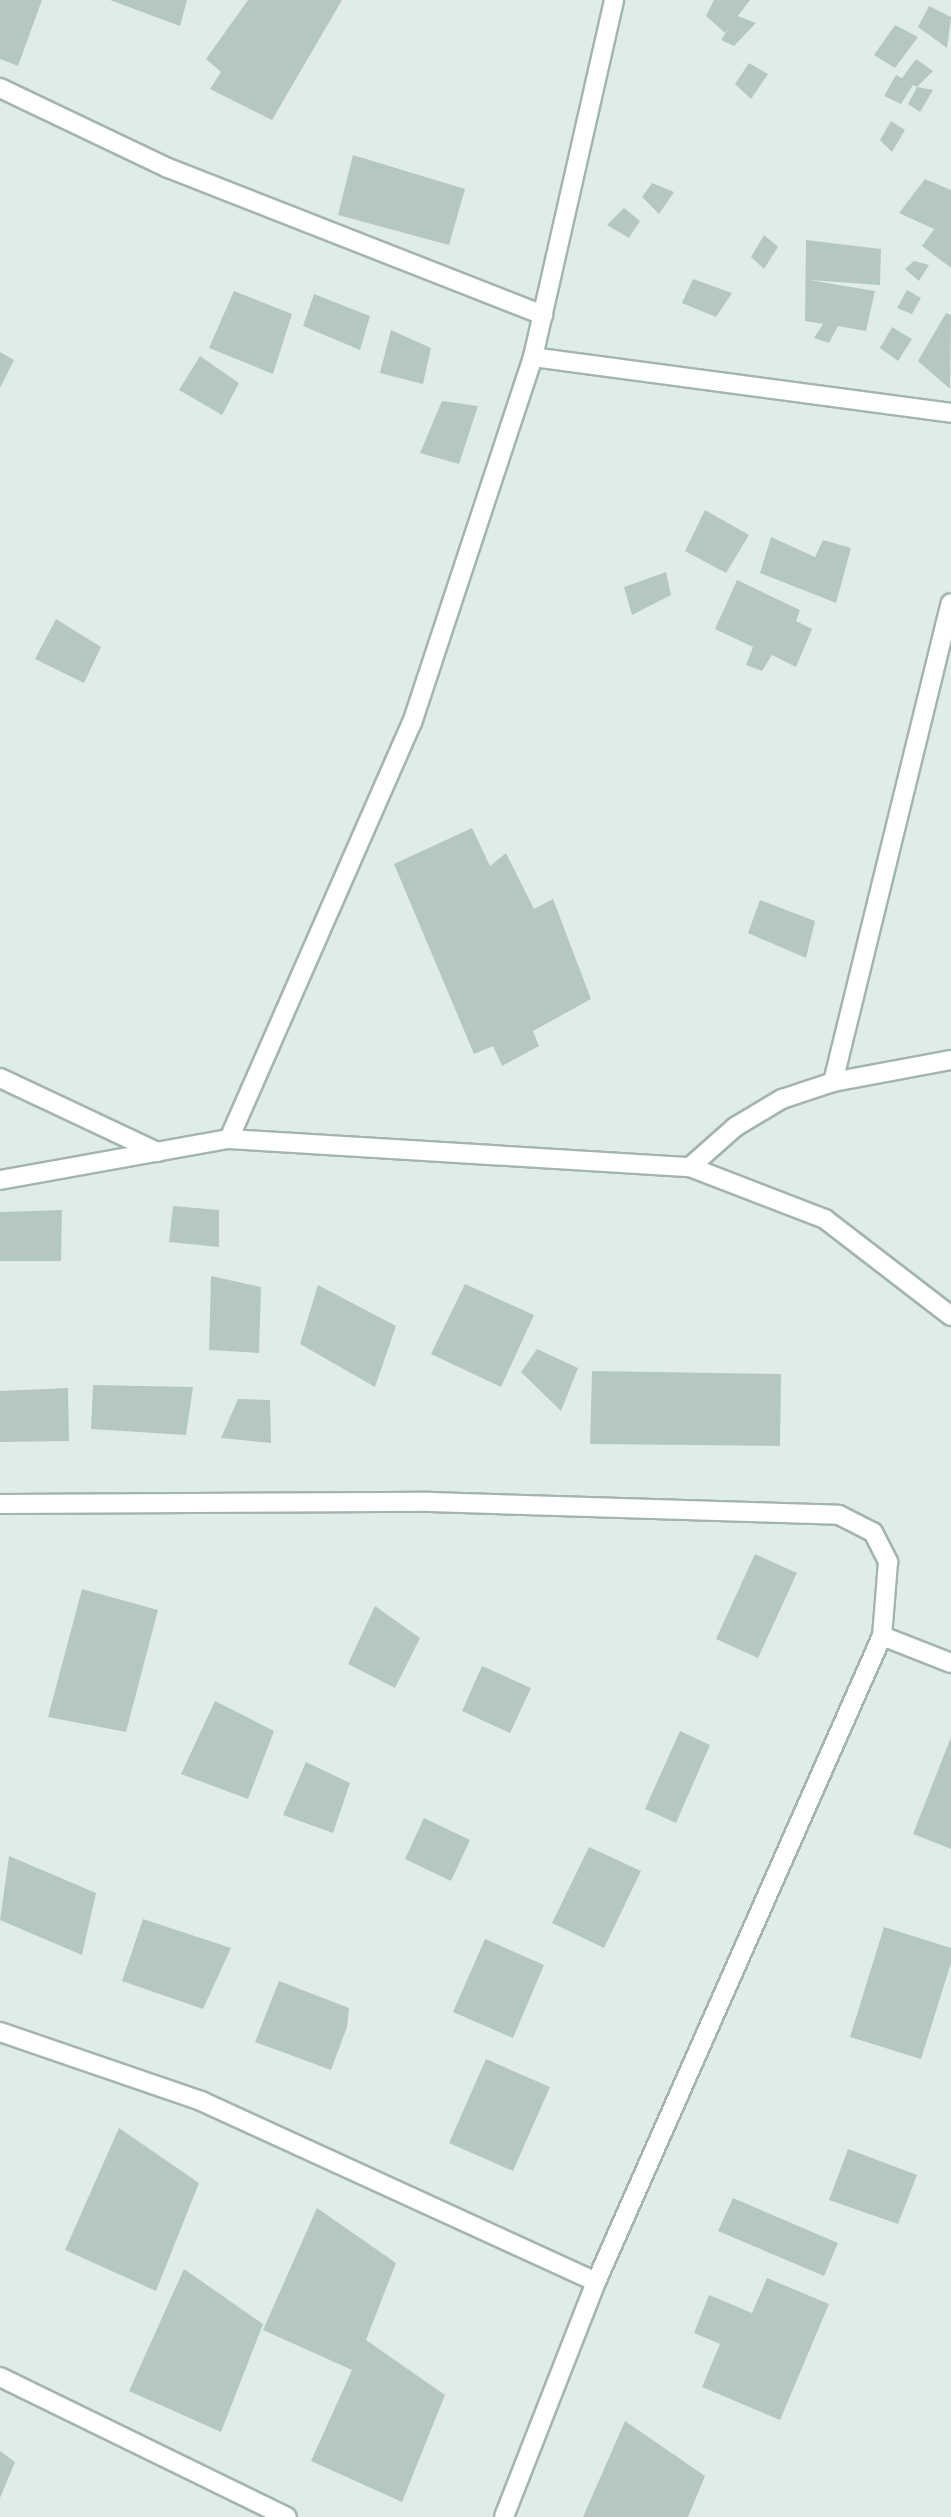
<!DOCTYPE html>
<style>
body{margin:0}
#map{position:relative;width:951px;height:2517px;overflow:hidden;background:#e0ede7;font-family:"Work Sans",sans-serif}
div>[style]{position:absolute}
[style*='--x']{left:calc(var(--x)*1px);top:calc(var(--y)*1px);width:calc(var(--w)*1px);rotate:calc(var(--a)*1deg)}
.building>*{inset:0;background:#b5c8c0}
.roads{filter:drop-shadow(2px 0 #a2b5ae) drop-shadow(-2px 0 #a2b5ae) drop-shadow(0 2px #a2b5ae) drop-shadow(0 -2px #a2b5ae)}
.street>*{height:18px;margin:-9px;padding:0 9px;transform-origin:9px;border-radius:9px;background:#fff}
span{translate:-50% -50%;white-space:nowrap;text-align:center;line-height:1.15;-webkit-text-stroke:4.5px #f1f9f5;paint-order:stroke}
</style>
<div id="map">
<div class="building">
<i style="clip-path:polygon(0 0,42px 0,18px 66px,0 59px)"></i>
<i style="clip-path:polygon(110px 0,187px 0,180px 26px)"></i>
<i style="clip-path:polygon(248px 0,342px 0,272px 120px,210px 89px,221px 72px,206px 59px)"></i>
<i style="clip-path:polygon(714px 0,750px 0,738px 16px,756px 23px,734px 46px,721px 40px,731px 25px,725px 33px,706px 16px)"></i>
<i style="clip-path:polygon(929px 6px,951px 17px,947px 48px,918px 27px)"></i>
<i style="clip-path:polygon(895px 25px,918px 37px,895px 68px,874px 55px)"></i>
<i style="clip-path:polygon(916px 59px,933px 71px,917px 87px,913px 85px,901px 104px,884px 96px,896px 75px,902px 78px)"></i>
<i style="clip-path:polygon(749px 63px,768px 74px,751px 99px,735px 84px)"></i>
<i style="clip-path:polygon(917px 87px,933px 90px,920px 112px,908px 104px)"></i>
<i style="clip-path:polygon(891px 121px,905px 130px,892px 152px,880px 140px)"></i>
<i style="clip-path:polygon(353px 155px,465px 189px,449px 245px,338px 215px)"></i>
<i style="clip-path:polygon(925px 179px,951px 190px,951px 268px,922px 246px,934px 229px,899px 213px)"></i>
<i style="clip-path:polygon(652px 183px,674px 192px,659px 214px,642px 197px)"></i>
<i style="clip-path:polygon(624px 208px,640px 221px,629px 238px,607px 225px)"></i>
<i style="clip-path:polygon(764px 235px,778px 247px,764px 269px,751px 257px)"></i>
<i style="clip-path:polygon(806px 240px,881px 249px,880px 285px,809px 280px,875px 291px,866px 331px,838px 326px,829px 343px,814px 338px,823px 324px,805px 321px)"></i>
<i style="clip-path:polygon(914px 261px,929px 265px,919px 281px,905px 269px)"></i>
<i style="clip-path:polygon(693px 279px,732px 293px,716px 317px,682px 303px)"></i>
<i style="clip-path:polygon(907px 290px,921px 298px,912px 314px,897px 308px)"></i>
<i style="clip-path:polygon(234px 291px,292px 314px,273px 374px,209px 348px)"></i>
<i style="clip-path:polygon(314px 294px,370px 316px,360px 350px,303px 326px)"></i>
<i style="clip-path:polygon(946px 313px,951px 315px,950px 389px,918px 361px)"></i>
<i style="clip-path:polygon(892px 327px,912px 339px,898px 361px,880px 348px)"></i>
<i style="clip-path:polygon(391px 330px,431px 348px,423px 384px,380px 373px)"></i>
<i style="clip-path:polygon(0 352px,14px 360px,0 388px)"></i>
<i style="clip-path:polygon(200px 356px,239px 383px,222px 415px,179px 390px)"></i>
<i style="clip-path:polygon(442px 401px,478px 406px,459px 464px,420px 453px)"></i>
<i style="clip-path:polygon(705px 510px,749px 535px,726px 573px,685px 551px)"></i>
<i style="clip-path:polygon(771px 537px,815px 557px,823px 540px,851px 548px,836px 603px,760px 573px)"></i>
<i style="clip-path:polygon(666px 572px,671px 595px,632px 615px,624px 587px)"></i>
<i style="clip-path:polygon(737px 580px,800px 610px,796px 621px,812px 629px,796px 667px,772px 655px,762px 671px,746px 665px,753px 647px,715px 629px)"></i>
<i style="clip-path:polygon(56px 619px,101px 647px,84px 683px,35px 659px)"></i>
<i style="clip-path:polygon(472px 828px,490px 866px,506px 853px,534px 909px,553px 899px,591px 999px,533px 1031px,539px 1046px,502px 1066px,493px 1046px,474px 1054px,394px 864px)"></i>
<i style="clip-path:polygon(760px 900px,815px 921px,806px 958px,748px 933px)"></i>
<i style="clip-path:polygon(173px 1206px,219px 1210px,219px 1247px,169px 1242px)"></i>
<i style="clip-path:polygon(62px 1210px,61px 1261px,0 1261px,0 1212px)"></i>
<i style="clip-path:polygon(211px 1276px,261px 1287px,259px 1353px,209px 1350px)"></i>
<i style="clip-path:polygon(465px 1284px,534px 1315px,501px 1387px,431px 1354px)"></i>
<i style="clip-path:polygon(318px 1285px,396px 1326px,375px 1387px,300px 1344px)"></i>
<i style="clip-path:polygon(537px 1349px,578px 1368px,561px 1411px,521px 1372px)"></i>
<i style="clip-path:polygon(592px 1371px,781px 1374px,780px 1446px,590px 1444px)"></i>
<i style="clip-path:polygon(93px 1385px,193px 1387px,186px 1435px,91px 1429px)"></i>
<i style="clip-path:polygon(68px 1388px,69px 1441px,0 1442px,0 1391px)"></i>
<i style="clip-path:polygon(238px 1399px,270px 1400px,271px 1443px,221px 1438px)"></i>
<i style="clip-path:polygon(755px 1554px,797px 1573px,758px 1658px,716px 1639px)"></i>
<i style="clip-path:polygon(82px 1589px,158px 1610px,126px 1732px,48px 1717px)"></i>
<i style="clip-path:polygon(375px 1606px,420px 1638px,395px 1688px,348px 1664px)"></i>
<i style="clip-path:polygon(482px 1666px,531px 1688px,510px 1733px,462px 1711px)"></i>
<i style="clip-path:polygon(215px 1701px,274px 1731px,248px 1799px,181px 1774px)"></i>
<i style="clip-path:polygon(680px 1731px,710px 1745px,676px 1823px,645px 1809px)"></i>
<i style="clip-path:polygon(951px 1737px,951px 1849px,913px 1834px)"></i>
<i style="clip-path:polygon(306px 1762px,350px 1783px,333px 1833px,283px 1815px)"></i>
<i style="clip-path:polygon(424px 1818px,470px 1840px,451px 1881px,405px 1859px)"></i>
<i style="clip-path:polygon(589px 1847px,641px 1871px,604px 1948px,552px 1923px)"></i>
<i style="clip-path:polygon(9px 1856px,96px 1893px,82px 1955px,0 1920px)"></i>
<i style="clip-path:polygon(143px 1919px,231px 1948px,203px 2009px,122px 1981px)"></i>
<i style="clip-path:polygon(884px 1927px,951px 1948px,951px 1963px,921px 2059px,850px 2037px)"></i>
<i style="clip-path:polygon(485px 1939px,544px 1965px,513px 2038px,453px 2012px)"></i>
<i style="clip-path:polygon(279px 1981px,349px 2008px,347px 2027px,331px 2070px,255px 2042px)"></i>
<i style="clip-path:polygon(486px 2059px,550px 2087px,513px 2171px,449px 2143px)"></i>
<i style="clip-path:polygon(119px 2128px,199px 2183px,156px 2291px,65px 2250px)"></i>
<i style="clip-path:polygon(848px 2149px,917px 2175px,898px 2224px,829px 2200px)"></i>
<i style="clip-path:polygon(733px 2198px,838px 2243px,824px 2276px,718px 2231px)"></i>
<i style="clip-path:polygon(317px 2208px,396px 2263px,366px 2340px,445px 2395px,402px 2502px,311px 2461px,352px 2370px,263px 2330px)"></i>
<i style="clip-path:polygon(184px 2269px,263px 2324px,221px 2432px,129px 2391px)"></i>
<i style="clip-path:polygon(767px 2278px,829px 2304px,780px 2420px,702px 2387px,720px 2344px,694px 2333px,709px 2295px,752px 2313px)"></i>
<i style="clip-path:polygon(625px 2421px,705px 2476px,688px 2517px,583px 2517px)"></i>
<i style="clip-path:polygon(0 2451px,15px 2462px,0 2498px)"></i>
</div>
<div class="roads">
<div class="street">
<i style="--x:0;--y:88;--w:186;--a:25.5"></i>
<i style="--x:168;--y:168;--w:403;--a:21.4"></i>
<i style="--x:533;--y:357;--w:422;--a:7.6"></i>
<i style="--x:0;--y:1078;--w:174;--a:25.2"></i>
<i style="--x:833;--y:1082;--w:493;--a:-76.2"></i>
<i style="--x:229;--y:1139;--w:454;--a:-66.3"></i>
<i style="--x:412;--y:723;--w:385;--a:-71.7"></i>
<i style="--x:533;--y:357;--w:366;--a:-77.2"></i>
<i style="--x:690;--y:1167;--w:60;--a:-41.6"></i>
<i style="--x:735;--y:1127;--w:55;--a:-30.8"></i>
<i style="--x:782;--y:1099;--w:54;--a:-18.4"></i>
<i style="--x:833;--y:1082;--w:120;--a:-10.6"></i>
<i style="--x:0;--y:1180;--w:233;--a:-10.2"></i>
<i style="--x:229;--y:1139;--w:462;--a:3.5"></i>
<i style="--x:690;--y:1167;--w:145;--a:21.1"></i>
<i style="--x:825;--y:1219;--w:159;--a:37.6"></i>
<i style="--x:0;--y:1504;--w:430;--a:-0.3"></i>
<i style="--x:430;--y:1502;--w:409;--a:1.8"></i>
<i style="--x:839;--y:1515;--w:38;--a:27"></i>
<i style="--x:873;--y:1532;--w:34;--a:63"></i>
<i style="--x:888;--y:1562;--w:74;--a:94.6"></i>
<i style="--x:882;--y:1636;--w:706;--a:113.88"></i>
<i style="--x:596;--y:2282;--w:252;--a:111.4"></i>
<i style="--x:882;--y:1636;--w:74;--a:21.4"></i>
<i style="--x:0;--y:2032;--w:213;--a:18.9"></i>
<i style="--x:201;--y:2101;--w:434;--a:24.6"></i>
<i style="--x:0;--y:2377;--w:319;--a:26"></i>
</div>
</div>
</div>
